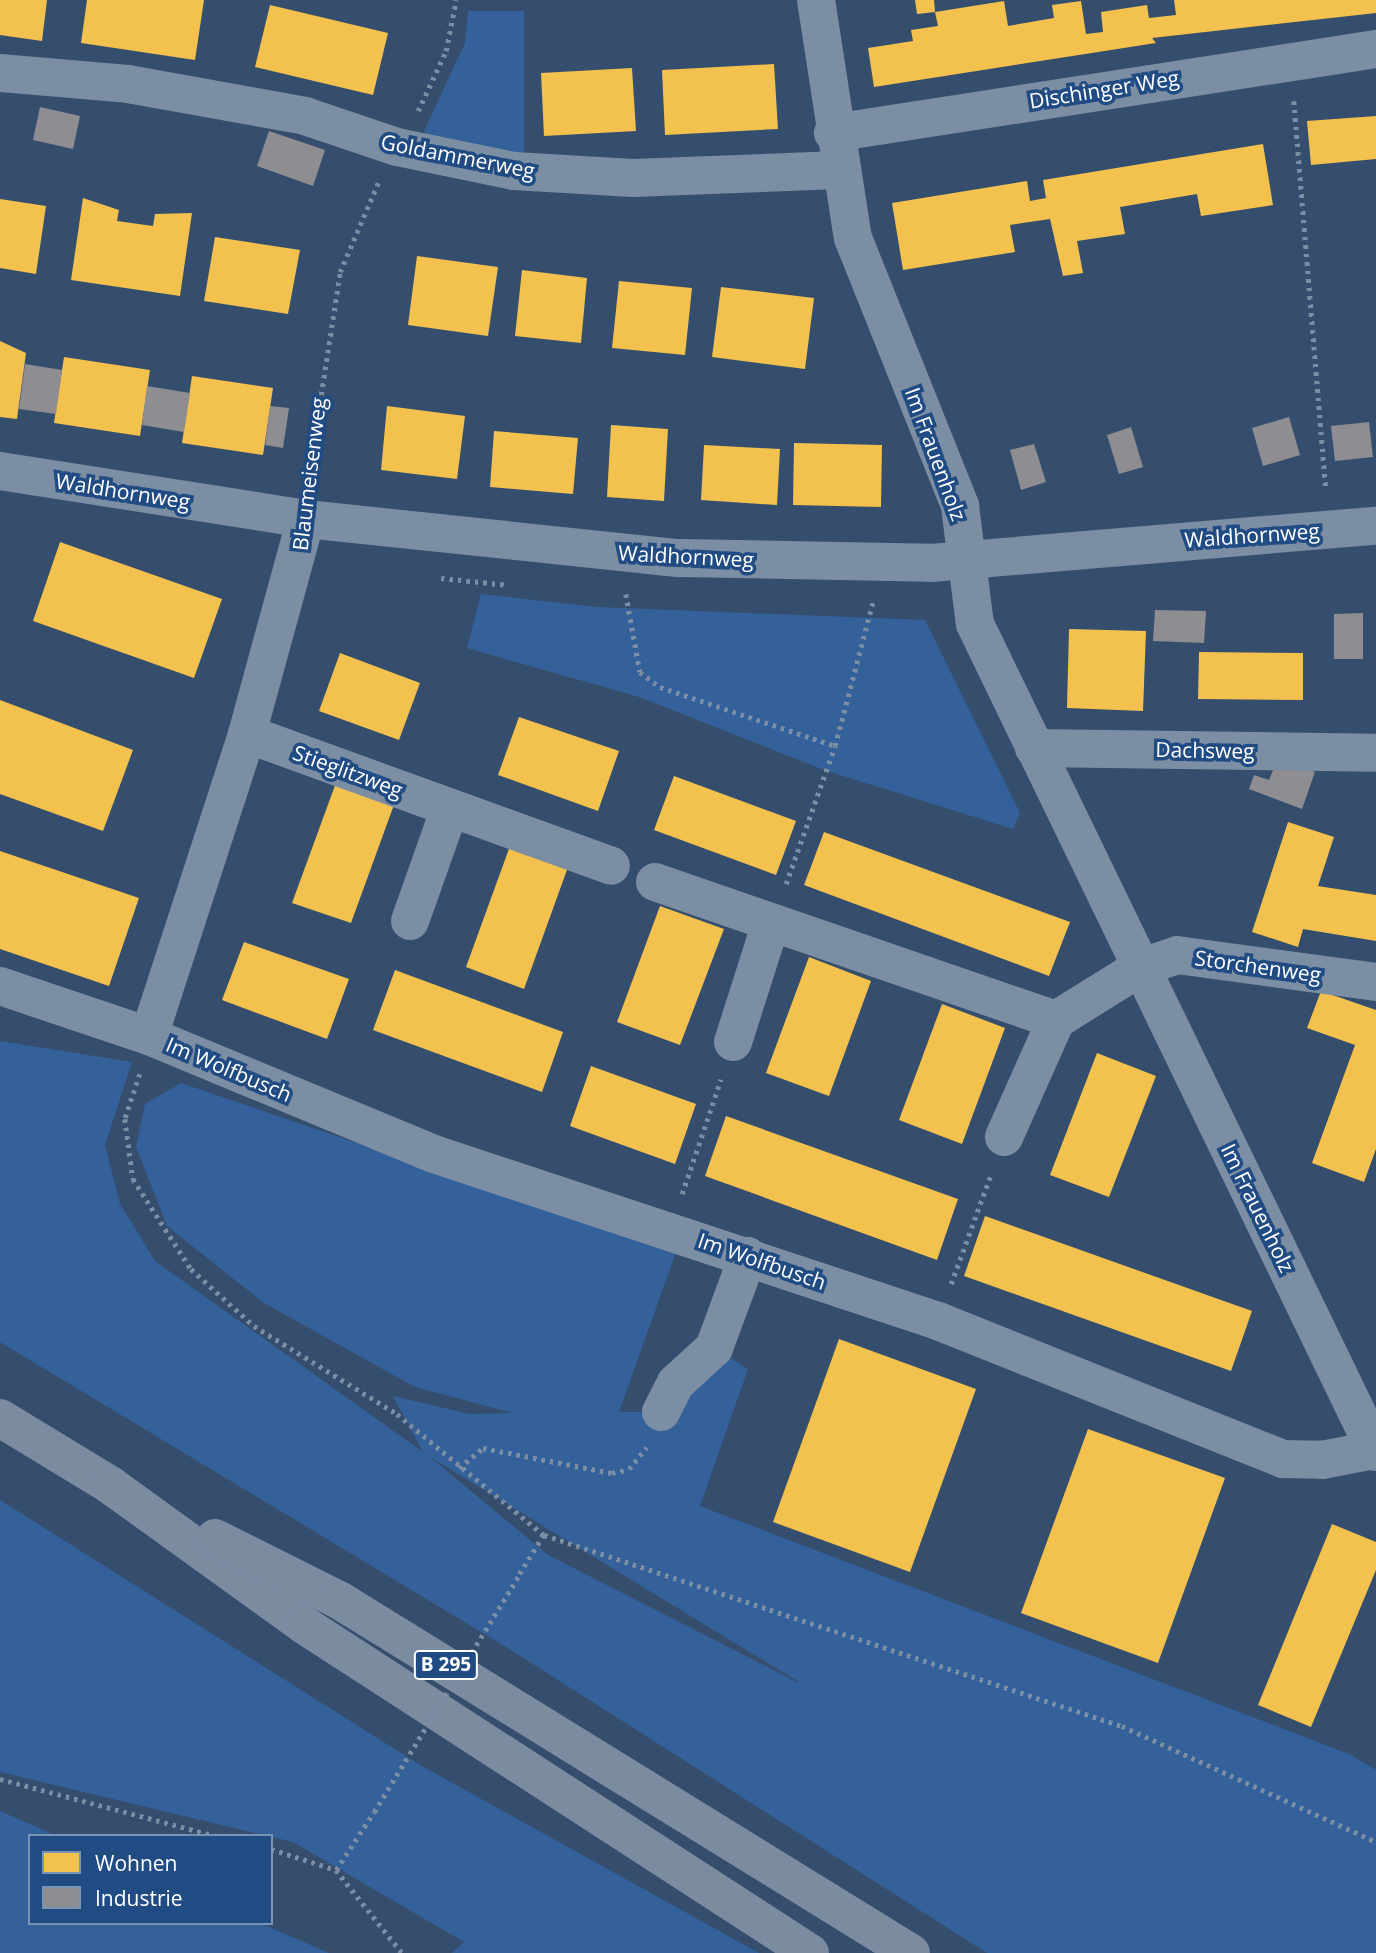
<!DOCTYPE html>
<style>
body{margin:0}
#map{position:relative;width:1376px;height:1953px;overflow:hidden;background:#364e6d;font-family:"Open Sans",sans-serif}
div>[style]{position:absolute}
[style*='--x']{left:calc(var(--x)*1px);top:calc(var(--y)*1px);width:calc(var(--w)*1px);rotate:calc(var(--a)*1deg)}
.green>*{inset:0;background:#34619a}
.homes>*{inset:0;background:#f2c14e}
.industry>*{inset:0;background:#8d8d92}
.path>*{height:4.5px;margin-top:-2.25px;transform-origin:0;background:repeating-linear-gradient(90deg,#7c8ea3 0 3.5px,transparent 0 8.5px)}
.street>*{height:38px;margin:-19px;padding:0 19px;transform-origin:19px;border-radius:19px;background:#7c8ea3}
.primary>*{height:38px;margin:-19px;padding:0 19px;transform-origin:19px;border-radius:19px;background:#7b8ba0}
.path-bridge>*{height:4.5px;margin-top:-2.25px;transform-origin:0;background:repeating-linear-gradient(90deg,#7c8ea3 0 3.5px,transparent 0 8.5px)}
span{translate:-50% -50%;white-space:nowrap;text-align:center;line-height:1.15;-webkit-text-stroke:7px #204b83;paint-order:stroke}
.shield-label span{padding:2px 5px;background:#204b83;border:2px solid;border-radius:5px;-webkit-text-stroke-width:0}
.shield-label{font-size:19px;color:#fff;font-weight:700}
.street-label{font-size:21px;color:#fff}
.legend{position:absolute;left:28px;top:1834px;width:245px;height:91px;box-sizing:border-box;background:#204b83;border:2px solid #7993b5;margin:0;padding:9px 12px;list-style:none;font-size:21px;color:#fff}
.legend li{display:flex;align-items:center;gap:14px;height:35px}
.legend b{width:35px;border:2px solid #7993b5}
</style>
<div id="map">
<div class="green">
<i style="clip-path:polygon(468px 11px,524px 11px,524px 155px,429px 139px,424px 131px,465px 43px)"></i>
<i style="clip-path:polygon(481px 594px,596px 607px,925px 620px,1020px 813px,1013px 829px,827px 771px,639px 697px,467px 648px)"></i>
<i style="clip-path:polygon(evenodd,0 1041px,132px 1062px,105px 1145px,120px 1204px,155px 1261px,423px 1452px,393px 1396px,470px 1414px,513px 1413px,415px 1387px,264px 1303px,167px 1226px,136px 1147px,145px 1104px,181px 1083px,676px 1252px,619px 1412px,661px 1412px,714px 1348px,748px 1369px,700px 1506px,1349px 1754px,1376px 1770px,1376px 1953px,987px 1953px,506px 1647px,0 1342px,0 1041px,430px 1457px,799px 1682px,799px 1683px,548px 1555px,430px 1457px)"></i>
<i style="clip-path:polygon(0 1500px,420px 1765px,759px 1953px,452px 1953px,464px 1942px,293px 1842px,0 1772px)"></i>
<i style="clip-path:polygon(0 1811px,57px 1836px,30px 1836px,30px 1923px,260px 1923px,329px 1953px,0 1953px)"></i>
</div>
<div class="homes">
<i style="clip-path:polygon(0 0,47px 0,42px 41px,0 35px)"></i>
<i style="clip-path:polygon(87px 0,204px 0,195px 60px,81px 43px)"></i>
<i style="clip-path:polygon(915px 0,934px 0,935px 12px,917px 14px)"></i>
<i style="clip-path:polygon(1174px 0,1376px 0,1376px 13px,1152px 38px,1156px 43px,874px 87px,868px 48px,913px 41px,911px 30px,938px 26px,935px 12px,1004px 1px,1008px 26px,1054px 18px,1052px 5px,1081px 1px,1086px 34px,1103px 32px,1101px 12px,1147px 5px,1149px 18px,1176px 15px)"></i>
<i style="clip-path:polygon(270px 5px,388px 33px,373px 95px,255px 67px)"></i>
<i style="clip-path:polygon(774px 64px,778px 129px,665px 135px,662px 70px)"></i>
<i style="clip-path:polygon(632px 68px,636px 131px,544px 136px,541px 73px)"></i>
<i style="clip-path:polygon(1376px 116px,1376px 159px,1311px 165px,1307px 121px)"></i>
<i style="clip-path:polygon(1263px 144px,1273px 205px,1201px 216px,1197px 194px,1120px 207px,1125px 234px,1077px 241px,1083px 273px,1063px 276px,1050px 219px,1010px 225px,1015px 252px,903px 270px,892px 203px,1027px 181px,1030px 201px,1046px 198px,1043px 180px)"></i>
<i style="clip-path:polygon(83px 198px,119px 210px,117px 221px,153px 226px,155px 214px,192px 213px,180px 296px,71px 280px)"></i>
<i style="clip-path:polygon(0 199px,46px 206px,36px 274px,0 268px)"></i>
<i style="clip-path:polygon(215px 237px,300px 250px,288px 314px,204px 301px)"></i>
<i style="clip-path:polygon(417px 256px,498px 267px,488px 336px,408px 325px)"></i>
<i style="clip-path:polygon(522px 270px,587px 278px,581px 343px,515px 336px)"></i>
<i style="clip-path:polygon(619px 281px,692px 288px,685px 355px,612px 348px)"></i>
<i style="clip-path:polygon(721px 287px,814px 298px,805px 369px,712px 357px)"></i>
<i style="clip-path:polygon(0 341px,26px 353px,17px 419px,0 417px)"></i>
<i style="clip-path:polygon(64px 357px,150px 370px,140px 436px,54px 423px)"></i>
<i style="clip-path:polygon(192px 376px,273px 388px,263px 455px,182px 443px)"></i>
<i style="clip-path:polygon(387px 406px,465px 416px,457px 479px,381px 470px)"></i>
<i style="clip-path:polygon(611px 425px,668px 429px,664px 501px,607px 497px)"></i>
<i style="clip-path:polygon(494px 431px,578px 438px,573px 494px,490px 487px)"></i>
<i style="clip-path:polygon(794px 443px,882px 445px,881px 507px,793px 505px)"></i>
<i style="clip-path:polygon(704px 445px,780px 449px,777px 505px,701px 500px)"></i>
<i style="clip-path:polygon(60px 542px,222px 599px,194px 678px,33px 621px)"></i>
<i style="clip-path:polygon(1069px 629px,1146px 631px,1143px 711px,1067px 708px)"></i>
<i style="clip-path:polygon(1199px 652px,1303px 653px,1303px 700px,1198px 699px)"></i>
<i style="clip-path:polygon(340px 653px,420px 683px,399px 740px,319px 711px)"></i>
<i style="clip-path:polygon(0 700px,133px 750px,103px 831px,0 794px)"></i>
<i style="clip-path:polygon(519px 717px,619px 751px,598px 811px,498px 775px)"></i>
<i style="clip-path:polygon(674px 776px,796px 821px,776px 875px,654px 830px)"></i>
<i style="clip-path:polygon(337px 780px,395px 802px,351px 923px,292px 903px)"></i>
<i style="clip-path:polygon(1288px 822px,1334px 837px,1318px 886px,1376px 895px,1376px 941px,1303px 929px,1298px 947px,1252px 932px)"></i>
<i style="clip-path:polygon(824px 832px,1070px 922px,1049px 976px,804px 885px)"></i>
<i style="clip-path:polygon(510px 846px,568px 867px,524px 989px,466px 967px)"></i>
<i style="clip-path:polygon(0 851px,139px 898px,109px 986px,0 949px)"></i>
<i style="clip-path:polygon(660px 906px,724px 929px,680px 1045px,617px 1022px)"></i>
<i style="clip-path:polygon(244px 942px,349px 979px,327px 1039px,222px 1000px)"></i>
<i style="clip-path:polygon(809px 957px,871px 981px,829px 1096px,766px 1073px)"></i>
<i style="clip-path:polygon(395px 970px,563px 1032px,542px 1092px,373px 1030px)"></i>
<i style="clip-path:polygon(1321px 991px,1376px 1010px,1376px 1149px,1364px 1182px,1312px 1163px,1355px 1045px,1307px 1028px)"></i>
<i style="clip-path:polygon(942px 1004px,1005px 1028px,962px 1144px,899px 1120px)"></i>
<i style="clip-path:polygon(1097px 1053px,1156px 1076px,1109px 1197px,1050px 1175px)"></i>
<i style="clip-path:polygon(591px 1066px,696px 1104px,675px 1164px,570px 1126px)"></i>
<i style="clip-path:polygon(726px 1116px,958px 1199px,937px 1260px,705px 1176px)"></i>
<i style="clip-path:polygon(985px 1216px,1252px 1311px,1231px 1371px,964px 1276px)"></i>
<i style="clip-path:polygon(839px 1339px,976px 1389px,910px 1572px,773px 1522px)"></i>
<i style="clip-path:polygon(1088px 1429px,1225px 1478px,1158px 1663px,1021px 1613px)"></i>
<i style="clip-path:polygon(1332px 1524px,1376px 1542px,1376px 1570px,1311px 1727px,1258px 1705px)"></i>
</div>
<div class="industry">
<i style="clip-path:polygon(40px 107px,80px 116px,73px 149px,33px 140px)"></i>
<i style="clip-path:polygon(269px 131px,325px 150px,313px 186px,257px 166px)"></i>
<i style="clip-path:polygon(25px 364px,62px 370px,56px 414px,19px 409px)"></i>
<i style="clip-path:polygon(147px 386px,190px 393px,184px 432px,142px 425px)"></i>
<i style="clip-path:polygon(270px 406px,289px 408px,283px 448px,265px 445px)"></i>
<i style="clip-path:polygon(1289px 417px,1300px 455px,1263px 466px,1252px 428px)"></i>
<i style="clip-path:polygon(1369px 422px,1373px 457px,1335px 461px,1331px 426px)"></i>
<i style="clip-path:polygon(1131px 427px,1143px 467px,1119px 474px,1107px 435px)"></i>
<i style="clip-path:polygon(1034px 444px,1046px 482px,1021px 490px,1010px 450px)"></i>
<i style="clip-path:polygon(1155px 610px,1206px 611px,1204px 643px,1153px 641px)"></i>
<i style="clip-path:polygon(1363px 613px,1363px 659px,1334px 659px,1334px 614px)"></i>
<i style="clip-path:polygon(1278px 758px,1315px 772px,1302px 809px,1249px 789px,1254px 775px,1269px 780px)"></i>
</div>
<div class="path">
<i style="--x:1294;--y:101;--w:390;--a:85.3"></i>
<i style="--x:418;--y:111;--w:66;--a:-65"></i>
<i style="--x:446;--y:51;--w:52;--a:-78.9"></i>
<i style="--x:308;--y:479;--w:209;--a:-81.2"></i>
<i style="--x:340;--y:272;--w:97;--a:-66.9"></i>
<i style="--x:441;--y:578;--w:68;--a:5.9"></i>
<i style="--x:626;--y:594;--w:79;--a:79.8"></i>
<i style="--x:640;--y:672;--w:25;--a:37"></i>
<i style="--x:660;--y:687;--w:185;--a:18.6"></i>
<i style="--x:835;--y:746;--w:150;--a:-75.3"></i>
<i style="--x:786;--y:884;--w:146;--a:-70.5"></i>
<i style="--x:140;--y:1074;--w:47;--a:108.4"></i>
<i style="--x:125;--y:1119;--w:61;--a:82.4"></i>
<i style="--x:133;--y:1179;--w:107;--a:57.2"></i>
<i style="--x:191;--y:1269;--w:85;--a:42.1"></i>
<i style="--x:254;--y:1326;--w:168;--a:31.6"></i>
<i style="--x:397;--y:1414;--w:190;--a:39.5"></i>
<i style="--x:544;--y:1535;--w:49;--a:121.8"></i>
<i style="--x:682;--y:1194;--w:121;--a:-71.3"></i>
<i style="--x:951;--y:1284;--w:117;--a:-70"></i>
<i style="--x:459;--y:1468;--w:31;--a:-40"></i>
<i style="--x:483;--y:1448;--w:131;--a:11"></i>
<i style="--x:612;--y:1473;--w:17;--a:-13"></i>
<i style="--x:629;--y:1469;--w:28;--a:-51"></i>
<i style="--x:544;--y:1535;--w:609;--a:18.29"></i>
<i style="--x:1122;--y:1726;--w:279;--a:24.5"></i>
<i style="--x:0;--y:1779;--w:223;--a:14.8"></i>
<i style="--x:271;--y:1849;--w:68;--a:17.9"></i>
<i style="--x:336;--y:1870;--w:106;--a:51.5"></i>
<i style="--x:336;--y:1870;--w:69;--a:-56.8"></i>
</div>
<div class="street">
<i style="--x:816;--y:0;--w:241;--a:81.2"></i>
<i style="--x:853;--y:238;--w:289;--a:68.2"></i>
<i style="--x:960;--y:506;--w:119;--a:82.8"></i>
<i style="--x:975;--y:624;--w:920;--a:64.16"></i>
<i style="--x:0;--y:73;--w:128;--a:4.9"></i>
<i style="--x:128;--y:84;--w:180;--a:10.2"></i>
<i style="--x:305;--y:116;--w:97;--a:18.6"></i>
<i style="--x:397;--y:147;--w:119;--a:11.6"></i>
<i style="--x:514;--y:171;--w:119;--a:3.4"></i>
<i style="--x:633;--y:178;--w:206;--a:-2.2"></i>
<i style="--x:833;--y:133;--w:549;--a:-8.79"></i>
<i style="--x:0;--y:471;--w:310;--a:8.9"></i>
<i style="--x:306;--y:519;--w:376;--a:6"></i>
<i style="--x:680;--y:558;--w:251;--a:1.1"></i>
<i style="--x:931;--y:563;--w:447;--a:-4.8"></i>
<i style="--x:247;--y:734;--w:387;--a:19.9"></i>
<i style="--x:1034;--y:748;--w:342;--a:0.8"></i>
<i style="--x:655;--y:882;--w:424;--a:19"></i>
<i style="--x:1056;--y:1020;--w:100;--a:-31.9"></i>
<i style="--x:1141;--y:967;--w:38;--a:-18"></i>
<i style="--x:1177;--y:955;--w:201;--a:7.7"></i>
<i style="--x:410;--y:921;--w:120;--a:-70.5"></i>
<i style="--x:0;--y:986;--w:157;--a:18.6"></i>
<i style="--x:149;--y:1036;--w:308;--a:22.5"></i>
<i style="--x:434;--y:1154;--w:531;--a:18.33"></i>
<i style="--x:938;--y:1321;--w:372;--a:21.8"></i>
<i style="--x:1283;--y:1459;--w:39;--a:1"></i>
<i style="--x:1322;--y:1460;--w:53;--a:-10.9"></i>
<i style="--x:149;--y:1036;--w:318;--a:-72"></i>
<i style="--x:247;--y:734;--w:223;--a:-74.7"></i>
<i style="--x:733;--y:1042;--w:122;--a:-72.3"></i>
<i style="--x:1004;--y:1137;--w:128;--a:-66"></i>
<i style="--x:661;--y:1412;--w:33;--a:-63"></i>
<i style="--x:676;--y:1383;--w:52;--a:-42.6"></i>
<i style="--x:714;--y:1348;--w:98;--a:-69.7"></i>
</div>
<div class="primary">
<i style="--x:0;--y:1418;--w:129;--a:31.3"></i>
<i style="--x:110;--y:1485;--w:239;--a:35.8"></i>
<i style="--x:304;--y:1625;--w:603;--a:32.95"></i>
<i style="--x:215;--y:1538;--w:139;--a:26.6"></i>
<i style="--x:339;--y:1600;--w:672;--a:31.68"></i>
</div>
<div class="path-bridge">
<i style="--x:374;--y:1812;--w:276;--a:-58.5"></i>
</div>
<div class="shield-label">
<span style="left:446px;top:1665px">B 295</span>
</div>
<div class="street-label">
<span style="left:1104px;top:89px;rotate:-9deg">Dischinger Weg</span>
<span style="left:458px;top:156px;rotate:11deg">Goldammerweg</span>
<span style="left:936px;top:454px;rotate:70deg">Im Frauenholz</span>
<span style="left:309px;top:474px;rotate:-83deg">Blaumeisenweg</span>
<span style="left:123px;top:491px;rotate:9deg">Waldhornweg</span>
<span style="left:1252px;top:535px;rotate:-4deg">Waldhornweg</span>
<span style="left:686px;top:556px;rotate:3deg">Waldhornweg</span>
<span style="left:1205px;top:750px;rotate:1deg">Dachsweg</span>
<span style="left:348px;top:771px;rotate:20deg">Stieglitzweg</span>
<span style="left:1258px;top:966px;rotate:8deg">Storchenweg</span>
<span style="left:229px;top:1069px;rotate:23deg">Im Wolfbusch</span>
<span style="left:1258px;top:1208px;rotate:64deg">Im Frauenholz</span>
<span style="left:762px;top:1261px;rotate:19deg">Im Wolfbusch</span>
</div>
<ul class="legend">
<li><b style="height:19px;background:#f2c14e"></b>Wohnen</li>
<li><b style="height:19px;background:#8d8d92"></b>Industrie</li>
</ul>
</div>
